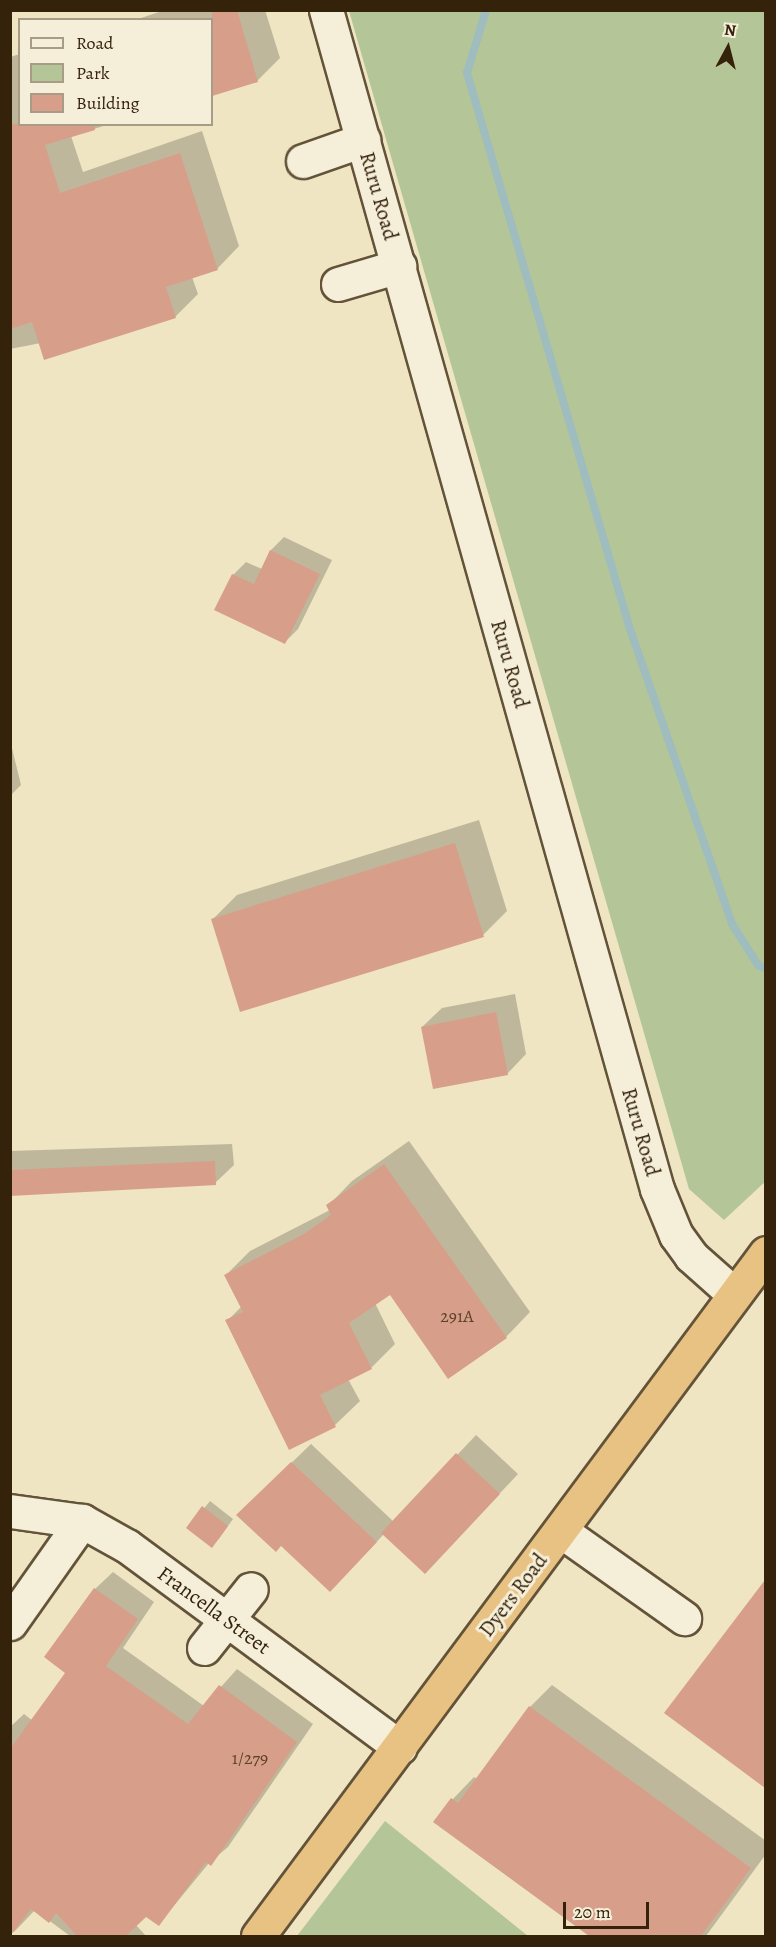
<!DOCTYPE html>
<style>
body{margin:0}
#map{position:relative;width:776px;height:1947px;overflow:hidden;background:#efe5c3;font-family:Alegreya,serif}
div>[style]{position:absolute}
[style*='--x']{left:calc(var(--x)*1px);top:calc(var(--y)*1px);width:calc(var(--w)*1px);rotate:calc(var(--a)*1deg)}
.green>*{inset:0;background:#b4c698}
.shadow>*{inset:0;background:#0003}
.stream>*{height:8px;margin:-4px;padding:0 4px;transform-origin:4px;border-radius:4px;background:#9fbcbe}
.building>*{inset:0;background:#d79e89}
.roads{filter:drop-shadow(2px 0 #635339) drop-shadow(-2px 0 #635339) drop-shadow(0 2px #635339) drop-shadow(0 -2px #635339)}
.minor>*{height:33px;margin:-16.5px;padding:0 16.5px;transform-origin:16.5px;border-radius:16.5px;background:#f5eed8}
.highway>*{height:33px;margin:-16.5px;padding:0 16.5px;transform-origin:16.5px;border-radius:16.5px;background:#e8c282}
span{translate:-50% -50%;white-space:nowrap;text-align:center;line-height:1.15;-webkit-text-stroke:6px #f5eed8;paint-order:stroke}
.number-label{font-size:18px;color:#5d412a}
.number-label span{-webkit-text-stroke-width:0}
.street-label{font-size:21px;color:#34220b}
.frame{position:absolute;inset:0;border:12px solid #34220b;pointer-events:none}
.legend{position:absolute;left:18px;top:18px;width:195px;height:108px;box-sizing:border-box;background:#f5eed8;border:2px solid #a89c86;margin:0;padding:8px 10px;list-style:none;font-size:18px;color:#34220b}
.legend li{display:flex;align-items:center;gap:12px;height:30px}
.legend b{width:30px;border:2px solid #a89c86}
.north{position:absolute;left:698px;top:18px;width:60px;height:60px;-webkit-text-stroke:4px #f5eed8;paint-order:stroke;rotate:7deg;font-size:16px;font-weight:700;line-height:24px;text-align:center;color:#34220b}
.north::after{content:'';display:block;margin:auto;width:21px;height:27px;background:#34220b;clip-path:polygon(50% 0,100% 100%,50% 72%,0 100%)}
.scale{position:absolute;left:563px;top:1902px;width:86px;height:27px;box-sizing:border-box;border:3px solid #34220b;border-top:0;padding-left:8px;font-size:18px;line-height:21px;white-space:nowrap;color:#34220b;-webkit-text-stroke:4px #f5eed8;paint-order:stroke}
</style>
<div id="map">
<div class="green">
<i style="clip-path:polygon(349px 11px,765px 11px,766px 1181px,724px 1220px,689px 1189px)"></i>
<i style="clip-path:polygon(385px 1821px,528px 1936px,297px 1936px)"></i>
</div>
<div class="shadow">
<i style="clip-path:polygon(165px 10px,265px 10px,280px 58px,257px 81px,212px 94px,212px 20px,135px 20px)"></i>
<i style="clip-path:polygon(20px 54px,20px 124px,110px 124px,71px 136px,83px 172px,202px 131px,239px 246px,217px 269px,192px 277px,198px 294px,175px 317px,10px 349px,10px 57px)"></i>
<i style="clip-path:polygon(284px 537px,332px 560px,298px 629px,284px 643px,233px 575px,246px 562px,262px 569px,271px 550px)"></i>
<i style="clip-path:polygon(10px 740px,21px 785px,10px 796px)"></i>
<i style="clip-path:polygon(479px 820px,507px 911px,483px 935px,213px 919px,237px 895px)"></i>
<i style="clip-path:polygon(515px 994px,526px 1054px,507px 1074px,422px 1027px,442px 1008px)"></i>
<i style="clip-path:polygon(409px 1141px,530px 1312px,506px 1337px,390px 1293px,375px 1303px,395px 1344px,371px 1368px,348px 1379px,360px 1401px,335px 1425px,290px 1448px,227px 1321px,242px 1306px,226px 1275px,250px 1251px,330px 1210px,328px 1206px,352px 1181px)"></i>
<i style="clip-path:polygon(232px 1144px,234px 1165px,215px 1183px,10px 1194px,10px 1151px)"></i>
<i style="clip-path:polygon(476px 1435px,518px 1474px,444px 1553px,384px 1534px,349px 1571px,257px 1496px,311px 1444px,394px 1522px)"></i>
<i style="clip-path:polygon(210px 1501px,233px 1519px,218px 1540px,188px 1528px)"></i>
<i style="clip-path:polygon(113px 1572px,154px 1602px,123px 1648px,204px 1706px,237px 1669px,313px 1724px,228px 1847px,209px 1863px,159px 1924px,95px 1880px,146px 1936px,70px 1936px,35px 1910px,14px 1932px,10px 1929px,10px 1727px,24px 1714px,33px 1721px,67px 1673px,95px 1589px)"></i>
<i style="clip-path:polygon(766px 1582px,766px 1786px,666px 1713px)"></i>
<i style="clip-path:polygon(552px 1685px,766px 1841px,766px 1854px,706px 1936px,592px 1936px,436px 1822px,453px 1799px,474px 1777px,477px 1779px,530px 1707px)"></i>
</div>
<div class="stream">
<i style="--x:486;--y:10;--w:66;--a:106.8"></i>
<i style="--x:467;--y:73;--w:579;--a:73.66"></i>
<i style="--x:630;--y:629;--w:312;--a:70.9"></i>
<i style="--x:732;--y:924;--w:49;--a:57.6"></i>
<i style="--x:758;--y:965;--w:9;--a:27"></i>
</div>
<div class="building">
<i style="clip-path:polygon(212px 10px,237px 10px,258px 82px,212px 96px)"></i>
<i style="clip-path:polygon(10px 124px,94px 124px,95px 130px,45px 145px,60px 193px,180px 153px,218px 270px,166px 287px,176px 318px,44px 360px,32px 322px,10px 329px)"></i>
<i style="clip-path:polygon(270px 550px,320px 574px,285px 644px,214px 610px,232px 574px,254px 584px)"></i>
<i style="clip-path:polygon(455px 843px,484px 937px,240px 1012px,211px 919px)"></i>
<i style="clip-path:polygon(496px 1012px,508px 1075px,433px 1089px,421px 1027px)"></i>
<i style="clip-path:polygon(215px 1161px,216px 1185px,10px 1196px,10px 1170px)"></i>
<i style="clip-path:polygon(384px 1164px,507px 1338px,448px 1379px,390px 1295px,349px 1323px,372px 1369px,320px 1395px,336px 1427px,289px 1450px,225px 1320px,243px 1312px,224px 1275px,304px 1234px,331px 1215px,326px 1205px)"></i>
<i style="clip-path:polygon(456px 1453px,500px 1494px,425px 1574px,381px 1533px)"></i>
<i style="clip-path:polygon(291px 1462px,377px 1542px,330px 1592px,281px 1546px,276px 1552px,236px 1515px)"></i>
<i style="clip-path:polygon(202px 1506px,228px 1526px,212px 1548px,186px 1528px)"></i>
<i style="clip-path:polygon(765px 1580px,765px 1788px,664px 1713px)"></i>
<i style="clip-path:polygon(94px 1588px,138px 1619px,106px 1666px,188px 1724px,219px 1685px,297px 1742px,211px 1866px,206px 1862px,159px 1926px,146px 1917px,126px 1936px,77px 1936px,56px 1913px,49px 1923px,31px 1909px,10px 1936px,10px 1749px,65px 1673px,44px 1657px)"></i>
<i style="clip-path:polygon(529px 1706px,751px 1868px,701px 1936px,589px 1936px,433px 1822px,451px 1798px,458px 1803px)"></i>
</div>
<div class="roads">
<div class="minor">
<i style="--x:326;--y:10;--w:1225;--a:74.32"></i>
<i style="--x:657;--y:1189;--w:50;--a:67.6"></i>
<i style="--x:676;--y:1235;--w:26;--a:54"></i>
<i style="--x:691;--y:1256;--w:57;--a:41.5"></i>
<i style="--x:303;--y:161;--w:64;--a:-19.3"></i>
<i style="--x:338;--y:284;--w:64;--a:-16.4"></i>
<i style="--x:10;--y:1511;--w:73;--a:7.9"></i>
<i style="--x:82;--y:1521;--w:51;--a:29.1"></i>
<i style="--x:127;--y:1546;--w:339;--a:36.4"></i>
<i style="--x:561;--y:1531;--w:151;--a:35.3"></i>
<i style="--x:10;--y:1623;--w:125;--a:-54.8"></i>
<i style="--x:204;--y:1648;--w:75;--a:-51.5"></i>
</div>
<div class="highway">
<i style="--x:258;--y:1936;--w:851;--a:-53.36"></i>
</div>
</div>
<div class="number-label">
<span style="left:457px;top:1316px">291A</span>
<span style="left:250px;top:1758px">1/279</span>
</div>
<div class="street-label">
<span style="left:379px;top:196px;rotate:74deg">Ruru Road</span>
<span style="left:510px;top:664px;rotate:74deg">Ruru Road</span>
<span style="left:641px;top:1132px;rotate:74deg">Ruru Road</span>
<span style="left:513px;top:1595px;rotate:-53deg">Dyers Road</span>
<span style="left:214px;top:1610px;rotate:36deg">Francella Street</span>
</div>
<div class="frame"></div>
<ul class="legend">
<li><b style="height:8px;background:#f5eed8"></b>Road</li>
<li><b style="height:16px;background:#b4c698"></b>Park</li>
<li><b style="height:16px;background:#d79e89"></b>Building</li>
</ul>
<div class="north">N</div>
<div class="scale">20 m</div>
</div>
